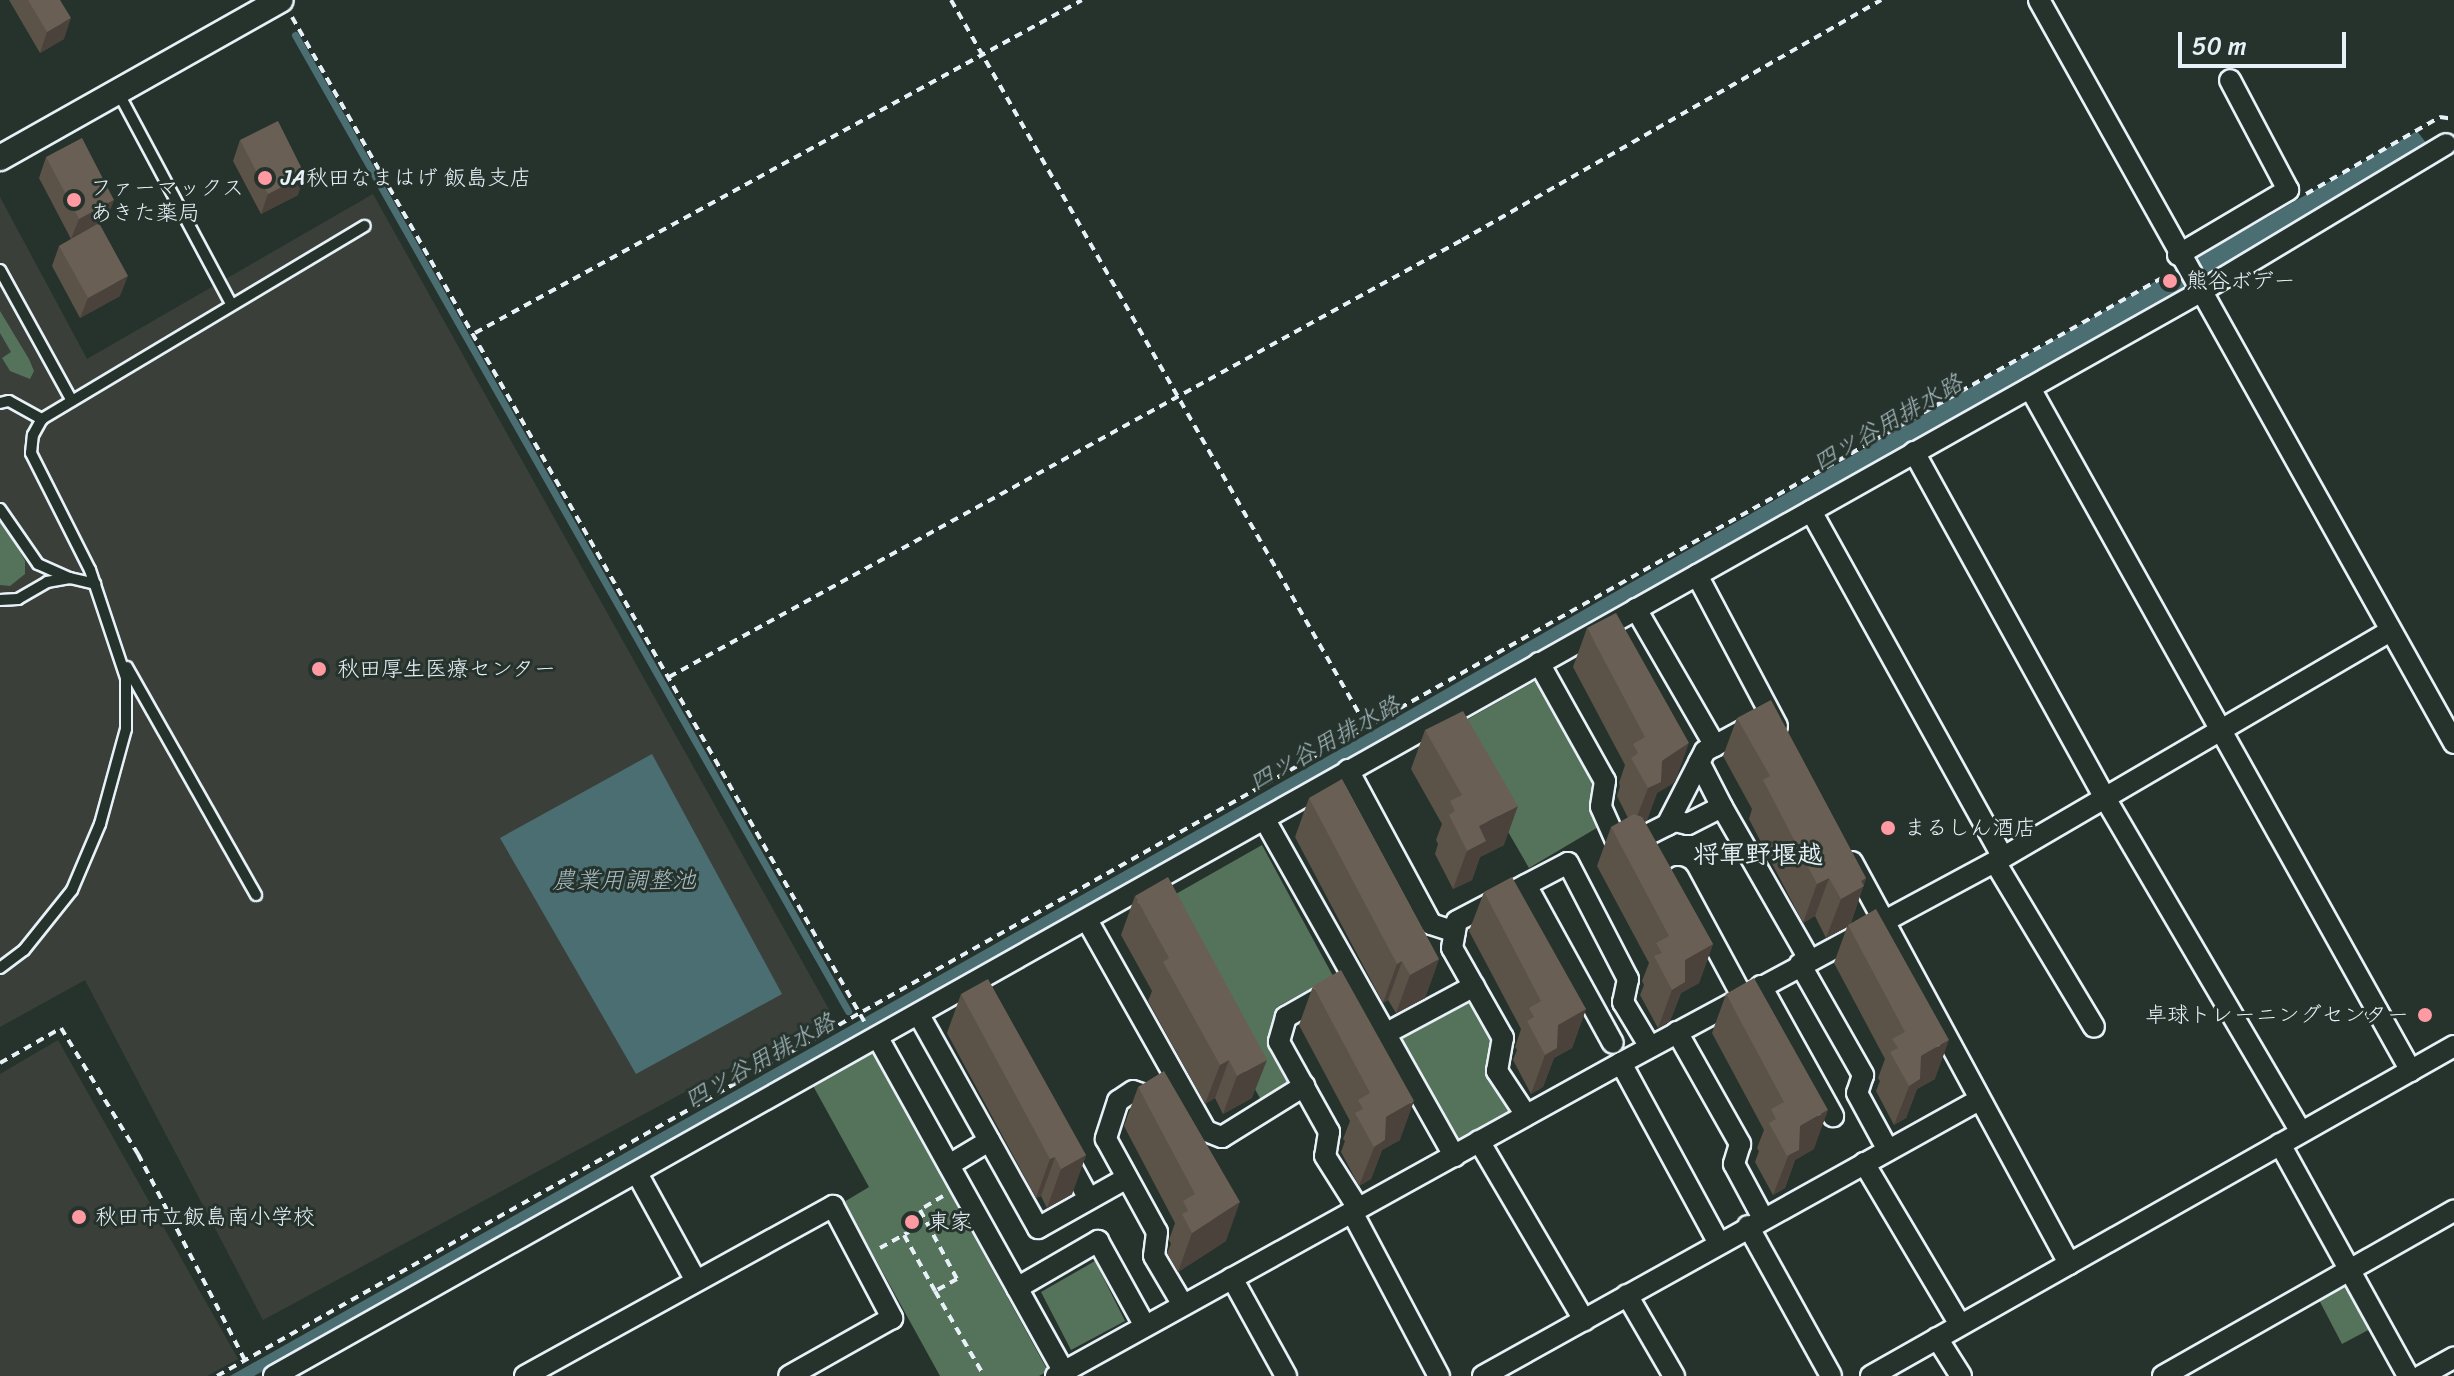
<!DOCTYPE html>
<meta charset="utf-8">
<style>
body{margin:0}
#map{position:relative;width:2454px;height:1376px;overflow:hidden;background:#26332d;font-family:Sriracha,"Klee One",sans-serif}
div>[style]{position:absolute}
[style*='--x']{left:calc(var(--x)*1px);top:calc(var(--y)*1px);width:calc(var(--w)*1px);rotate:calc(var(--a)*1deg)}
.built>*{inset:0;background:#3a4039}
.green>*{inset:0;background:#55725a}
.water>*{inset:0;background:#4b6e72}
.stream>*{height:7px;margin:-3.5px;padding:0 3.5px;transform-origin:3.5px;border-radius:3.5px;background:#4b6e72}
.path>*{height:4px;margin-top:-2px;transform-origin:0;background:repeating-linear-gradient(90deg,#e8f1f8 0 8px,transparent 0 14px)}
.roads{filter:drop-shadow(2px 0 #e8f1f8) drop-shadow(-2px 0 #e8f1f8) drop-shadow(0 2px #e8f1f8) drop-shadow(0 -2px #e8f1f8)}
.service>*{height:10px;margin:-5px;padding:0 5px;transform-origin:5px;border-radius:5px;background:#26332d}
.minor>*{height:20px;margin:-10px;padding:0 10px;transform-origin:10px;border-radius:10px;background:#26332d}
.tertiary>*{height:24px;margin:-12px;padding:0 12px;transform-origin:12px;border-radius:12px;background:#26332d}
.wall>*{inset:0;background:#5b5248}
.shaded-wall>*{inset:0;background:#4a423b}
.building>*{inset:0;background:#6a5f54}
.dots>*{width:22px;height:22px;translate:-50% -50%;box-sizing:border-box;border:4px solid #26332d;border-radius:50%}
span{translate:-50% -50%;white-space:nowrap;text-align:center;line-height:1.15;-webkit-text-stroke:6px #26332d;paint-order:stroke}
.poi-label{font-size:22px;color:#e8f1f8}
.left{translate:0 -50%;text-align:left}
.right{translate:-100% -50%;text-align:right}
.water-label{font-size:24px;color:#a9bdc2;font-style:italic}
.quarter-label{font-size:26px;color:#e8f1f8;font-weight:700}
.scale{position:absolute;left:2178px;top:32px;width:168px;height:36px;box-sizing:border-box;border:4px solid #e8f1f8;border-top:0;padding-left:10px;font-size:24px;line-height:28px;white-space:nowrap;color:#e8f1f8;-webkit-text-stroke:6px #26332d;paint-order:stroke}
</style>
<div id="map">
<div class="built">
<i style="clip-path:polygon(373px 194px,831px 1013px,263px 1320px,85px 980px,0 1027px,0 197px,87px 359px)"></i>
<i style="clip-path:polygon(58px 1040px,238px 1359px,207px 1376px,0 1376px,0 1074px)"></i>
</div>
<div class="green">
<i style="clip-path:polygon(0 311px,29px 359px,34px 371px,30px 379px,10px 371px,2px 358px,11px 352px,0 333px)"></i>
<i style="clip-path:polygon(0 515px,25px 561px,25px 574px,10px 586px,0 585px)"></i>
<i style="clip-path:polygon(1537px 680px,1593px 785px,1589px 804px,1600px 826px,1529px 868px,1449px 730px)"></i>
<i style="clip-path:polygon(1262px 845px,1333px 976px,1277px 1007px,1270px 1046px,1289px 1084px,1261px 1100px,1153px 907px)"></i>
<i style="clip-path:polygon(1468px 999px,1491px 1040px,1488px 1070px,1511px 1112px,1457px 1142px,1399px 1039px)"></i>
<i style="clip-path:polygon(872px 1051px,1048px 1371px,1039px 1376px,940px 1376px,844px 1202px,869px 1187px,812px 1084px)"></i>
<i style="clip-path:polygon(1095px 1261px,1125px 1321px,1071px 1350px,1041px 1292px)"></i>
<i style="clip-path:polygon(2340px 1286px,2355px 1290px,2374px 1327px,2342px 1344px,2318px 1298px)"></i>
</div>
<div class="water">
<i style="clip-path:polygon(2417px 131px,2427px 144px,2187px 290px,867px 1036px,254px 1376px,230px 1376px,1406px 712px)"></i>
<i style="clip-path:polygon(652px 754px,782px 994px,636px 1074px,500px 838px)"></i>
</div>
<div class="stream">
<i style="--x:295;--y:35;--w:1122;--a:60.46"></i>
</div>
<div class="path">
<i style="--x:951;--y:0;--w:840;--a:60.23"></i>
<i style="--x:292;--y:17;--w:1156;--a:60.33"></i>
<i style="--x:2306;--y:194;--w:155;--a:-29.9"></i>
<i style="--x:2440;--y:117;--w:14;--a:8"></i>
<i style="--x:475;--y:333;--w:692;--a:-28.75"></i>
<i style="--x:669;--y:677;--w:905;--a:-28.86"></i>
<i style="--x:1462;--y:240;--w:483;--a:-29.8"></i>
<i style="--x:0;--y:1063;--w:70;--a:-29.8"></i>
<i style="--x:61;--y:1028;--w:148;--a:58.6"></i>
<i style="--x:138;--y:1154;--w:232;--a:62.6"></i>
<i style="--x:943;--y:1196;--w:27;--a:149"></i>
<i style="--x:920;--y:1210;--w:78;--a:61.8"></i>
<i style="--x:957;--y:1279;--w:25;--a:151"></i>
<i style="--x:935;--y:1291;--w:98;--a:60"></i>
<i style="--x:904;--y:1235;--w:64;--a:61"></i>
<i style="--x:880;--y:1248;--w:33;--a:-29"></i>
<i style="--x:217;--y:1376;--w:2242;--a:-29.45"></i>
</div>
<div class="roads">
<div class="service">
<i style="--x:118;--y:92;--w:240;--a:61.9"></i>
<i style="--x:0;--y:270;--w:149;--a:61.2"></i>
<i style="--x:0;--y:403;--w:9;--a:-13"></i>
<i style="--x:9;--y:401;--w:38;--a:29"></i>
<i style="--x:0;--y:509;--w:67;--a:55.4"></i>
<i style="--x:38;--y:564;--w:35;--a:24"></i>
<i style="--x:0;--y:600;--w:18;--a:-3"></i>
<i style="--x:18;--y:599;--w:34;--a:-30"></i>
<i style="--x:47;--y:582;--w:23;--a:-10"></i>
<i style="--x:70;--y:578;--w:26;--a:13"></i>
<i style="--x:127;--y:667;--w:262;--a:60.5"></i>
<i style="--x:0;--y:968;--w:30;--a:-37"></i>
<i style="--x:24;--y:950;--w:77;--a:-51.3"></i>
<i style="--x:72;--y:890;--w:72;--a:-67"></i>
<i style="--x:100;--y:824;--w:98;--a:-74.7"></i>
<i style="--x:126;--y:729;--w:51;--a:-90"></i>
<i style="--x:126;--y:678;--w:114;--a:-108.4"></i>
<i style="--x:90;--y:570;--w:131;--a:-116.8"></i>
<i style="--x:31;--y:453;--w:18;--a:-84"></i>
<i style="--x:33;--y:435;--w:18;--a:-61"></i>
<i style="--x:42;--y:419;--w:376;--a:-30.9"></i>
</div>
<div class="minor">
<i style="--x:2039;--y:0;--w:851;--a:60.81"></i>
<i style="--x:2178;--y:255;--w:128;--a:-30.6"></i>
<i style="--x:2288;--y:190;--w:124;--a:-117.8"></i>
<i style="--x:2030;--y:388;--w:782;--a:60.85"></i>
<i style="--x:1914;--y:452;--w:395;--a:61.1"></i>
<i style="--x:2105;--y:798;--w:387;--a:59.6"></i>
<i style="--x:1811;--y:511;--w:396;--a:61"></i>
<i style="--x:1697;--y:575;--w:171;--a:62.1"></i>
<i style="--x:1636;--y:609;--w:158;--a:60"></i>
<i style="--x:1539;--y:663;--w:135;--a:60.8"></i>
<i style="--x:1605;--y:781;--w:26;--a:99"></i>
<i style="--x:1601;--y:807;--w:34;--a:66"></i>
<i style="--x:1615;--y:838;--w:17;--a:17"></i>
<i style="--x:1631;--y:843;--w:49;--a:-26.6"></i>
<i style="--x:1675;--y:821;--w:13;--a:13"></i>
<i style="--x:1688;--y:824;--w:38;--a:-27"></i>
<i style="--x:1722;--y:807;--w:175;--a:60.2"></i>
<i style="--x:1699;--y:762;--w:51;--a:62.9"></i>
<i style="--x:1348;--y:770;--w:175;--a:61.7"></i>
<i style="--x:1431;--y:924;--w:25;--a:18"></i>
<i style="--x:1265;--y:820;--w:386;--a:60.6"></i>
<i style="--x:1667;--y:825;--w:83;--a:-62.8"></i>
<i style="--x:1705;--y:751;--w:52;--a:-28.5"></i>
<i style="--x:1852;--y:862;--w:457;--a:61.6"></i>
<i style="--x:1995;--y:862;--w:192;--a:59"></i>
<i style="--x:1678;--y:877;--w:135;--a:61.7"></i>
<i style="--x:1526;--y:885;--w:180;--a:61.2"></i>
<i style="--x:1087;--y:920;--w:242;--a:60.6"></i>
<i style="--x:1206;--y:1131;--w:17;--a:21"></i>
<i style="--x:1222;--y:1137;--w:97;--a:-31.9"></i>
<i style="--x:1800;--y:964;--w:128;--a:60.4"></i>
<i style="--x:1863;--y:1075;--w:19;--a:108"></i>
<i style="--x:1857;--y:1093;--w:65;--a:61.5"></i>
<i style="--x:1761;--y:986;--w:149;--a:61"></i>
<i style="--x:1330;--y:992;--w:51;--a:150.4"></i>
<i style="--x:1286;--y:1017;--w:26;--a:106"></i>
<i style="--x:1279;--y:1042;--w:103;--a:60.9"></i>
<i style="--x:1329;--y:1132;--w:24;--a:99"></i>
<i style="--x:1325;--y:1156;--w:62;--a:57.6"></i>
<i style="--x:919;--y:1015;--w:244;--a:60.8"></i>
<i style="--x:1038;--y:1228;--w:102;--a:-29.3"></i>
<i style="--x:1677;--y:1032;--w:129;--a:60.6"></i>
<i style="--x:1740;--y:1144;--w:21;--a:107"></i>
<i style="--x:1734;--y:1164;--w:61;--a:61.8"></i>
<i style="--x:1385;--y:1034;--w:101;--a:-28.3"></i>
<i style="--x:878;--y:1038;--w:387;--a:60.9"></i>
<i style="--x:1621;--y:1063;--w:425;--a:-28.3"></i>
<i style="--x:1995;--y:862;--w:456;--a:-30.3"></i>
<i style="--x:1160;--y:1100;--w:28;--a:-162"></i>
<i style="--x:1133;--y:1091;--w:18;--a:146"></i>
<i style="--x:1118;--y:1101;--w:40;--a:108"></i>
<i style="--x:1106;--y:1139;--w:106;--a:61.3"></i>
<i style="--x:1157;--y:1232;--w:24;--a:97"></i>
<i style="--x:1154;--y:1256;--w:57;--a:59.4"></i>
<i style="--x:1526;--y:1115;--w:53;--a:-123.4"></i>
<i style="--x:1497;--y:1071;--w:34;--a:-80"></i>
<i style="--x:1503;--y:1038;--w:103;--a:-119.5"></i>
<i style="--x:1452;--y:948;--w:27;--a:-80"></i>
<i style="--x:1457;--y:921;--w:125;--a:-27.6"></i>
<i style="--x:1568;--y:863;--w:131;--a:62.7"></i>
<i style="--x:1628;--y:979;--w:24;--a:102"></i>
<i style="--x:1623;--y:1002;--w:52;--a:59"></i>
<i style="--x:1479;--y:1141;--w:208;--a:59.6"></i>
<i style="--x:2280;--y:1144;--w:265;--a:61.1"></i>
<i style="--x:1064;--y:1153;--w:52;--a:61.5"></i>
<i style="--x:1864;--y:1163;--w:188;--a:59.3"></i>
<i style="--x:949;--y:1165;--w:47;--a:-31"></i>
<i style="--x:638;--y:1175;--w:119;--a:61.3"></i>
<i style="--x:1352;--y:1212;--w:186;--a:62.1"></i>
<i style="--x:1748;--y:1226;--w:171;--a:61"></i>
<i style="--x:1232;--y:1278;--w:112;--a:61.1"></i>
<i style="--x:1017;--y:1288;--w:94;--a:-30.1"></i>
<i style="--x:1098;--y:1241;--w:97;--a:61.1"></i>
<i style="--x:1627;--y:1295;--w:94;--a:59.9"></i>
<i style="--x:1937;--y:1338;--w:45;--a:57.7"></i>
<i style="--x:274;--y:1376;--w:2210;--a:-29.37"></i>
<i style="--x:2200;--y:292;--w:287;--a:-31"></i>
<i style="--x:525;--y:1376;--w:352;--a:-28.9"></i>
<i style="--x:833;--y:1206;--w:127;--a:62.2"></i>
<i style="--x:892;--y:1318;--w:118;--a:150.6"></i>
<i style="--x:1056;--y:1376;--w:646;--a:-28.99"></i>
<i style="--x:1621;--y:1063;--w:204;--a:61.5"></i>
<i style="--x:1483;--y:1376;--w:568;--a:-29.09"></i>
<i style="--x:1871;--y:1376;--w:670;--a:-29.51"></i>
<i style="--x:2163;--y:1376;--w:335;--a:-29.6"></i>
<i style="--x:2421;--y:1376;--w:38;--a:-29"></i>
</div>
<div class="tertiary">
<i style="--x:0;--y:158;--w:322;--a:-29.4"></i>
</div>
</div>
<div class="wall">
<i style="clip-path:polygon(9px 0,60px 0,64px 39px,40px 53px)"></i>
<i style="clip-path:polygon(240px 140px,298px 195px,261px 214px,233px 161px)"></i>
<i style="clip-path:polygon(46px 157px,107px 220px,99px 224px,120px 296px,80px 318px,52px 266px,59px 246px,71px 239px,39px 178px)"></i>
<i style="clip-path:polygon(1587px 628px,1675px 782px,1657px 793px,1647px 820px,1645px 822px,1713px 944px,1699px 983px,1681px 993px,1670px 1021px,1658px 1028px,1640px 995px,1644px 985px,1642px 981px,1649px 963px,1597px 866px,1611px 827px,1628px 818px,1617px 796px,1620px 786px,1619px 783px,1625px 765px,1573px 667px)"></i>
<i style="clip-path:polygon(1737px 718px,1866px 878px,1851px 923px,1935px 1079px,1917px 1089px,1906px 1118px,1894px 1125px,1876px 1091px,1880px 1081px,1878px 1078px,1885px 1059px,1834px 963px,1847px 927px,1826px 938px,1815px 916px,1803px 923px,1749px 819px,1752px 809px,1723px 756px)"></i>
<i style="clip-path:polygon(1425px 730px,1504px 845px,1480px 857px,1472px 880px,1453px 889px,1435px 854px,1438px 844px,1436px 840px,1442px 824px,1411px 769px)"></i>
<i style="clip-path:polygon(1309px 798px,1439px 959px,1425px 998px,1396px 1013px,1388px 1000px,1383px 1003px,1295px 837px)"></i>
<i style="clip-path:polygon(1484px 892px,1586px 1009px,1572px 1048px,1554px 1058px,1543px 1087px,1531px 1094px,1513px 1060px,1517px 1050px,1515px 1047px,1521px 1029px,1469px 931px)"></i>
<i style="clip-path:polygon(1135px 896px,1252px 1098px,1223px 1114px,1215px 1098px,1205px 1104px,1148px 1001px,1152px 991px,1121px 935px)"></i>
<i style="clip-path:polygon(1313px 986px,1400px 1140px,1382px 1150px,1371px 1179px,1359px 1186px,1341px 1152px,1345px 1141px,1343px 1139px,1350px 1121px,1299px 1025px)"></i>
<i style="clip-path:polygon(961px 994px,1086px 1155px,1072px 1194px,1047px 1208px,1041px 1196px,1036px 1198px,947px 1033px)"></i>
<i style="clip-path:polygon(1726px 994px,1814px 1149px,1795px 1160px,1785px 1188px,1773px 1195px,1755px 1162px,1759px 1151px,1757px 1148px,1764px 1130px,1712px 1033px)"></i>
<i style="clip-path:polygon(1138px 1087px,1226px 1241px,1178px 1272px,1167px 1253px,1171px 1244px,1169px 1240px,1175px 1223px,1124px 1126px)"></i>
</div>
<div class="shaded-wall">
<i style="clip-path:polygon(71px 18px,64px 39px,40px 53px,47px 32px)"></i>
<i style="clip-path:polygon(305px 175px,298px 195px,261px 214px,268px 194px)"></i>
<i style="clip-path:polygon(114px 200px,107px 220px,71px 239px,79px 219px)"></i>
<i style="clip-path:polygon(128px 276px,120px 296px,80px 318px,88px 298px)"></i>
<i style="clip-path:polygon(1689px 743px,1675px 782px,1657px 793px,1647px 820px,1633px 827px,1648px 788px,1662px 761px)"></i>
<i style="clip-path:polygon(1518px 806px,1504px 845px,1480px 857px,1472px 880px,1453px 889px,1467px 851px,1479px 826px)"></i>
<i style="clip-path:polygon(1829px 878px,1815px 916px,1803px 923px,1817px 884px)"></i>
<i style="clip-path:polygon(1866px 878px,1850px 925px,1848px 925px,1847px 927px,1826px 938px,1841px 899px,1861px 881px)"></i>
<i style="clip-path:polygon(1713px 944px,1699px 983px,1681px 993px,1670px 1021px,1658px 1028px,1672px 990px,1685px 960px)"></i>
<i style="clip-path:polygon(1439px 959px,1425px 998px,1396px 1013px,1410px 975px)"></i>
<i style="clip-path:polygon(1402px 961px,1388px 1000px,1383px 1003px,1397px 964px)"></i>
<i style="clip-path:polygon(1586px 1009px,1572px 1048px,1554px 1058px,1543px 1087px,1531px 1094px,1545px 1055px,1558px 1025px)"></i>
<i style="clip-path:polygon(1949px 1040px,1935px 1079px,1917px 1089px,1906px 1118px,1894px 1125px,1921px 1056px)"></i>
<i style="clip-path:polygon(1229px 1060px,1215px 1098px,1205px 1104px,1220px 1065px)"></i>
<i style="clip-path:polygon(1267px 1060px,1252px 1098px,1223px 1114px,1237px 1076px)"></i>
<i style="clip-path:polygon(1414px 1101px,1400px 1140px,1382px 1150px,1371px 1179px,1359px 1186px,1386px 1117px)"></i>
<i style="clip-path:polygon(1828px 1110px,1814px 1149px,1795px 1160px,1785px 1188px,1773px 1195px,1800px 1126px)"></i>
<i style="clip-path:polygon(1086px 1155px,1072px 1194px,1047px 1208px,1061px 1169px)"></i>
<i style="clip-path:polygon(1055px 1157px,1041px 1196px,1036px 1198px,1050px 1159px)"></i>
<i style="clip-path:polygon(1240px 1202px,1226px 1241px,1178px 1272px,1192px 1233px)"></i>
</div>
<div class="building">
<i style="clip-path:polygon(28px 0,60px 0,71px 18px,47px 32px)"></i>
<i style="clip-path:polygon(278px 121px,305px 175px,268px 194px,240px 140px)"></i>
<i style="clip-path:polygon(82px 138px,114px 200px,79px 219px,46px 157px)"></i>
<i style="clip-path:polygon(99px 223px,128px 276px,88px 298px,59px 246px)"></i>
<i style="clip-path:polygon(1616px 613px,1689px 743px,1662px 761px,1661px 782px,1648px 788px,1631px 758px,1638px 753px,1633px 744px,1645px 737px,1587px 628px)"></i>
<i style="clip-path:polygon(1771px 700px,1866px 878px,1861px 881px,1864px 886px,1841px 899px,1829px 878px,1817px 884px,1763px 780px,1770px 776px,1737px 718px)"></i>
<i style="clip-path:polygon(1463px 711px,1518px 806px,1479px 826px,1486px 841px,1467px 851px,1449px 815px,1455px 811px,1450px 801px,1462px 795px,1425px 730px)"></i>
<i style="clip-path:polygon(1342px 779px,1439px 959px,1410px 975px,1402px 961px,1397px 964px,1309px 798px)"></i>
<i style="clip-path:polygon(1634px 814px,1642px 817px,1713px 944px,1685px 960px,1685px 982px,1672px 990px,1654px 956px,1662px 953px,1656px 943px,1669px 936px,1611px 827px)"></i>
<i style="clip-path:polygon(1168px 877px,1267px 1060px,1237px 1076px,1229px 1060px,1220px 1065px,1163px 962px,1169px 958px,1135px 896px)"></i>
<i style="clip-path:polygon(1512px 877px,1586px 1009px,1558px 1025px,1557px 1048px,1545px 1055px,1527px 1021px,1534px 1017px,1529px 1008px,1541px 1001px,1484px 892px)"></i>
<i style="clip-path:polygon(1876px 909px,1949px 1040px,1921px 1056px,1920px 1079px,1909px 1086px,1890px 1052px,1898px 1048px,1892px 1039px,1905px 1032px,1848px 925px)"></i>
<i style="clip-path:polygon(1341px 970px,1414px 1101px,1386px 1117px,1385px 1140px,1374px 1147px,1355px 1113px,1363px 1109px,1358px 1100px,1370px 1093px,1313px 986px)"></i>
<i style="clip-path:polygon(1754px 978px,1828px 1110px,1800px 1126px,1799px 1150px,1787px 1156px,1769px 1123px,1776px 1119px,1771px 1109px,1784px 1102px,1726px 994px)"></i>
<i style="clip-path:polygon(988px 979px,1086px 1155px,1061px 1169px,1055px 1157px,1050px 1159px,961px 994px)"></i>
<i style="clip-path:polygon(1164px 1071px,1240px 1202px,1192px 1233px,1182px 1214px,1188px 1211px,1183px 1201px,1195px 1194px,1138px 1087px)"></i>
</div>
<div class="dots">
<i style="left:265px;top:178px;background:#ff9aa2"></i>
<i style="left:74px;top:200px;background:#ff9aa2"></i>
<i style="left:2170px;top:281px;background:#ff9aa2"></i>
<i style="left:319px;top:669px;background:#ff9aa2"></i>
<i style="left:1888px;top:828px;background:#ff9aa2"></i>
<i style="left:2425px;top:1015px;background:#ff9aa2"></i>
<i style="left:79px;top:1217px;background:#ff9aa2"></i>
<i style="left:912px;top:1222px;background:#ff9aa2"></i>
</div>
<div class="poi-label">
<span class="left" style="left:281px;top:178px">JA秋田なまはげ 飯島支店</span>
<span class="left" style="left:90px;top:200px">ファーマックス<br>あきた薬局</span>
<span class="left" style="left:2186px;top:281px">熊谷ボデー</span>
<span class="left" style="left:337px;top:669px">秋田厚生医療センター</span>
<span class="left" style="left:1904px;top:828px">まるしん酒店</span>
<span class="right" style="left:2409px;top:1015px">卓球トレーニングセンター</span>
<span class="left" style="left:95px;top:1217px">秋田市立飯島南小学校</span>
<span class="left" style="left:928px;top:1222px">東家</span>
</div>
<div class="water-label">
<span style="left:1888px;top:423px;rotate:-30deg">四ツ谷用排水路</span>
<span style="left:1325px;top:744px;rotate:-29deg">四ツ谷用排水路</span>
<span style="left:624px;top:881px">農業用調整池</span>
<span style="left:760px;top:1061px;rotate:-29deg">四ツ谷用排水路</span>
</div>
<div class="quarter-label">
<span style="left:1758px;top:855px">将軍野堰越</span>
</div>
<div class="scale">50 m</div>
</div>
